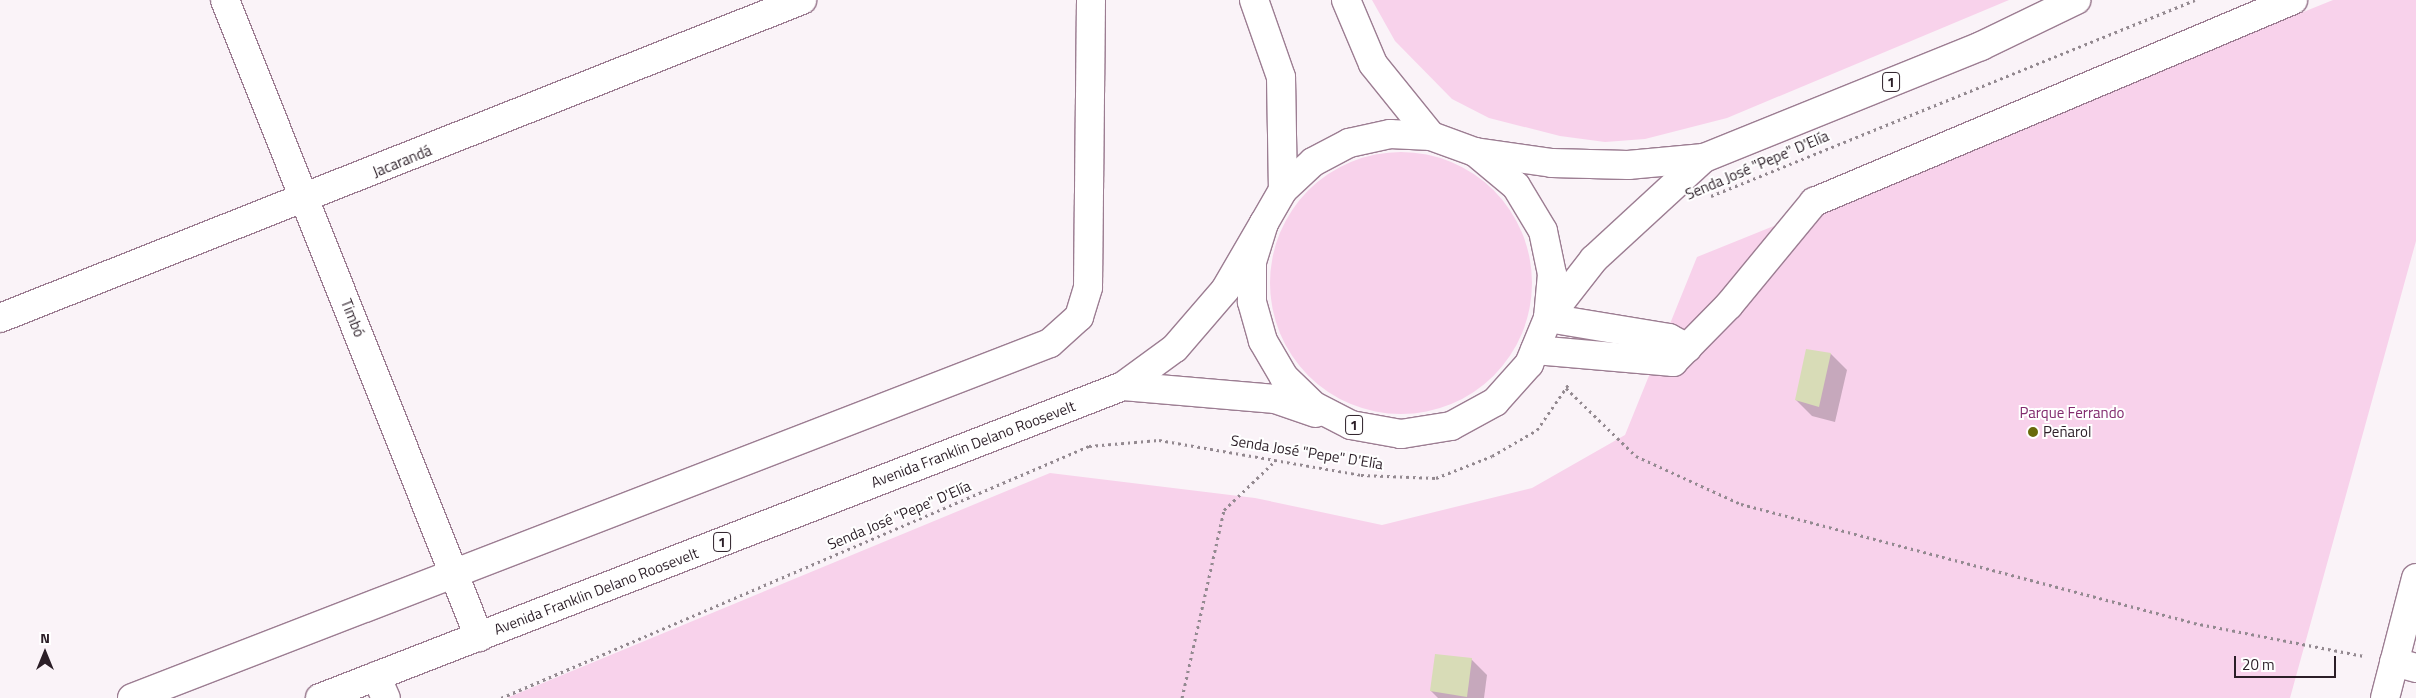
<!DOCTYPE html>
<meta charset="utf-8">
<style>
body{margin:0}
#map{position:relative;width:2416px;height:698px;overflow:hidden;background:#faf3f8;font-family:"Titillium Web",sans-serif}
div>[style]{position:absolute}
[style*='--x']{left:calc(var(--x)*1px);top:calc(var(--y)*1px);width:calc(var(--w)*1px);rotate:calc(var(--a)*1deg)}
.green>*{inset:0;background:#f8d2eb}
.round{border-radius:50%}
.shadow>*{inset:0;background:#0003}
.building>*{inset:0;background:#d8dcb7}
.path>*{height:3px;margin-top:-1.5px;transform-origin:0;background:repeating-linear-gradient(90deg,#938990 0 2.5px,transparent 0 6.5px)}
.roads{filter:drop-shadow(1px 0 #9c7d92) drop-shadow(-1px 0 #9c7d92) drop-shadow(0 1px #9c7d92) drop-shadow(0 -1px #9c7d92)}
.minor>*{height:28px;margin:-14px;padding:0 14px;transform-origin:14px;border-radius:14px;background:#fff}
.primary>*{height:28px;margin:-14px;padding:0 14px;transform-origin:14px;border-radius:14px;background:#fff}
.trunk>*{height:28px;margin:-14px;padding:0 14px;transform-origin:14px;border-radius:14px;background:#fff}
.dots>*{width:14px;height:14px;translate:-50% -50%;box-sizing:border-box;border:2px solid #fff;border-radius:50%}
span{translate:-50% -50%;white-space:nowrap;text-align:center;line-height:1.15;-webkit-text-stroke:4px #fff;paint-order:stroke}
.shield-label span{padding:1px 4px;background:#fff;border:1px solid;border-radius:4px;-webkit-text-stroke-width:0}
.shield-label{font-size:14px;color:#2b1e27;font-weight:700}
.street-label{font-size:15px;color:#2b1e27}
.park-label{font-size:15px;color:#822b6e}
.poi-label{font-size:15px;color:#2b1e27}
.left{translate:0 -50%;text-align:left}
.north{position:absolute;left:20px;top:628px;width:50px;height:50px;-webkit-text-stroke:4px #fff;paint-order:stroke;rotate:0deg;font-size:14px;font-weight:700;line-height:20px;text-align:center;color:#2b1e27}
.north::after{content:'';display:block;margin:auto;width:18px;height:22px;background:#2b1e27;clip-path:polygon(50% 0,100% 100%,50% 72%,0 100%)}
.scale{position:absolute;left:2234px;top:656px;width:102px;height:22px;box-sizing:border-box;border:2px solid #2b1e27;border-top:0;padding-left:6px;font-size:15px;line-height:18px;white-space:nowrap;color:#2b1e27;-webkit-text-stroke:4px #fff;paint-order:stroke}
</style>
<div id="map">
<div class="green">
<i style="clip-path:polygon(1372px 0,2009px 0,1727px 118px,1645px 139px,1605px 142px,1560px 136px,1489px 118px,1452px 99px,1395px 41px)"></i>
<i style="clip-path:polygon(2333px 0,2416px 0,2416px 241px,2290px 698px,507px 698px,1050px 473px,1255px 498px,1382px 525px,1532px 488px,1625px 435px,1697px 257px)"></i>
<i class="round" style="left:1270px;top:152px;width:262px;height:262px"></i>
</div>
<div class="shadow">
<i style="clip-path:polygon(1807px 351px,1831px 354px,1847px 370px,1835px 422px,1812px 416px,1796px 400px)"></i>
<i style="clip-path:polygon(1471px 659px,1487px 675px,1484px 698px,1438px 698px,1431px 691px)"></i>
</div>
<div class="building">
<i style="clip-path:polygon(1806px 349px,1831px 353px,1819px 407px,1795px 400px)"></i>
<i style="clip-path:polygon(1435px 654px,1472px 658px,1467px 697px,1430px 691px)"></i>
</div>
<div class="path">
<i style="--x:1711;--y:196;--w:522;--a:-22.05"></i>
<i style="--x:1566;--y:388;--w:98;--a:44.2"></i>
<i style="--x:1636;--y:456;--w:115;--a:24.6"></i>
<i style="--x:1741;--y:504;--w:468;--a:14.7"></i>
<i style="--x:2194;--y:623;--w:173;--a:11"></i>
<i style="--x:501;--y:698;--w:640;--a:-23.2"></i>
<i style="--x:1089;--y:446;--w:70;--a:-4.9"></i>
<i style="--x:1159;--y:440;--w:205;--a:9.8"></i>
<i style="--x:1361;--y:475;--w:75;--a:2.3"></i>
<i style="--x:1436;--y:478;--w:60;--a:-21.4"></i>
<i style="--x:1492;--y:456;--w:52;--a:-30"></i>
<i style="--x:1537;--y:430;--w:55;--a:-55.4"></i>
<i style="--x:1182;--y:698;--w:193;--a:-77.4"></i>
<i style="--x:1224;--y:510;--w:72;--a:-43.9"></i>
</div>
<div class="roads">
<div class="minor">
<i style="--x:225;--y:0;--w:686;--a:68.26"></i>
<i style="--x:0;--y:318;--w:863;--a:-21.63"></i>
<i style="--x:1548;--y:318;--w:123;--a:9.4"></i>
<i style="--x:1669;--y:338;--w:21;--a:28"></i>
<i style="--x:1535;--y:350;--w:139;--a:5"></i>
<i style="--x:1673;--y:362;--w:80;--a:-45.5"></i>
<i style="--x:1729;--y:305;--w:134;--a:-50.5"></i>
<i style="--x:1814;--y:202;--w:520;--a:-22.87"></i>
<i style="--x:2394;--y:662;--w:23;--a:15"></i>
<i style="--x:376;--y:676;--w:24;--a:66"></i>
<i style="--x:132;--y:698;--w:984;--a:-21.14"></i>
<i style="--x:1050;--y:343;--w:39;--a:-42"></i>
<i style="--x:1079;--y:317;--w:31;--a:-73"></i>
<i style="--x:1088;--y:287;--w:287;--a:-89.4"></i>
<i style="--x:2385;--y:698;--w:124;--a:-75.5"></i>
</div>
<div class="primary">
<i style="--x:1254;--y:0;--w:82;--a:70.7"></i>
<i style="--x:1281;--y:77;--w:113;--a:89"></i>
<i style="--x:1346;--y:0;--w:69;--a:67.1"></i>
<i style="--x:1373;--y:64;--w:92;--a:51.1"></i>
<i style="--x:1123;--y:386;--w:153;--a:4.9"></i>
<i style="--x:1275;--y:399;--w:43;--a:18.9"></i>
<i style="--x:320;--y:698;--w:861;--a:-21.23"></i>
<i style="--x:1123;--y:386;--w:64;--a:-36.2"></i>
<i style="--x:1175;--y:348;--w:77;--a:-49.2"></i>
<i style="--x:1225;--y:290;--w:78;--a:-59.8"></i>
<i style="--x:1264;--y:223;--w:38;--a:-60"></i>
<i style="--x:1283;--y:190;--w:41;--a:-43"></i>
<i style="--x:1313;--y:162;--w:41;--a:-27.8"></i>
<i style="--x:1349;--y:143;--w:42;--a:-12.4"></i>
<i style="--x:1390;--y:134;--w:41;--a:2.8"></i>
<i style="--x:1431;--y:136;--w:47;--a:20"></i>
<i style="--x:1475;--y:152;--w:53;--a:39.7"></i>
<i style="--x:1516;--y:186;--w:52;--a:59"></i>
<i style="--x:1543;--y:231;--w:44;--a:78.2"></i>
<i style="--x:1552;--y:274;--w:44;--a:95.2"></i>
<i style="--x:1548;--y:318;--w:50;--a:112.4"></i>
<i style="--x:1529;--y:364;--w:51;--a:131.8"></i>
<i style="--x:1495;--y:402;--w:50;--a:151.4"></i>
<i style="--x:1451;--y:426;--w:51;--a:170.9"></i>
<i style="--x:1401;--y:434;--w:51;--a:-169.8"></i>
<i style="--x:1351;--y:425;--w:42;--a:-152.8"></i>
<i style="--x:1314;--y:406;--w:42;--a:-136"></i>
<i style="--x:1284;--y:377;--w:42;--a:-120.3"></i>
<i style="--x:1263;--y:341;--w:41;--a:-105.8"></i>
<i style="--x:1252;--y:302;--w:40;--a:-90"></i>
<i style="--x:1252;--y:262;--w:41;--a:-72.9"></i>
</div>
<div class="trunk">
<i style="--x:1475;--y:152;--w:78;--a:8.1"></i>
<i style="--x:1552;--y:163;--w:76;--a:1.5"></i>
<i style="--x:1628;--y:165;--w:76;--a:-5.3"></i>
<i style="--x:1704;--y:158;--w:299;--a:-22"></i>
<i style="--x:1981;--y:46;--w:106;--a:-25.8"></i>
<i style="--x:1548;--y:318;--w:75;--a:-52.1"></i>
<i style="--x:1594;--y:259;--w:149;--a:-42.6"></i>
</div>
</div>
<div class="dots">
<i style="left:2033px;top:432px;background:#676a0a"></i>
</div>
<div class="shield-label">
<span style="left:1891px;top:82px">1</span>
<span style="left:1354px;top:425px">1</span>
<span style="left:722px;top:542px">1</span>
</div>
<div class="street-label">
<span style="left:402px;top:161px;rotate:-22deg">Jacarandá</span>
<span style="left:1757px;top:165px;rotate:-23deg">Senda José "Pepe" D'Elía</span>
<span style="left:353px;top:318px;rotate:68deg">Timbó</span>
<span style="left:973px;top:444px;rotate:-21deg">Avenida Franklin Delano Roosevelt</span>
<span style="left:1307px;top:452px;rotate:9deg">Senda José "Pepe" D'Elía</span>
<span style="left:899px;top:515px;rotate:-23deg">Senda José "Pepe" D'Elía</span>
<span style="left:596px;top:591px;rotate:-21deg">Avenida Franklin Delano Roosevelt</span>
</div>
<div class="park-label">
<span style="left:2072px;top:413px">Parque Ferrando</span>
</div>
<div class="poi-label">
<span class="left" style="left:2043px;top:432px">Peñarol</span>
</div>
<div class="north">N</div>
<div class="scale">20 m</div>
</div>
